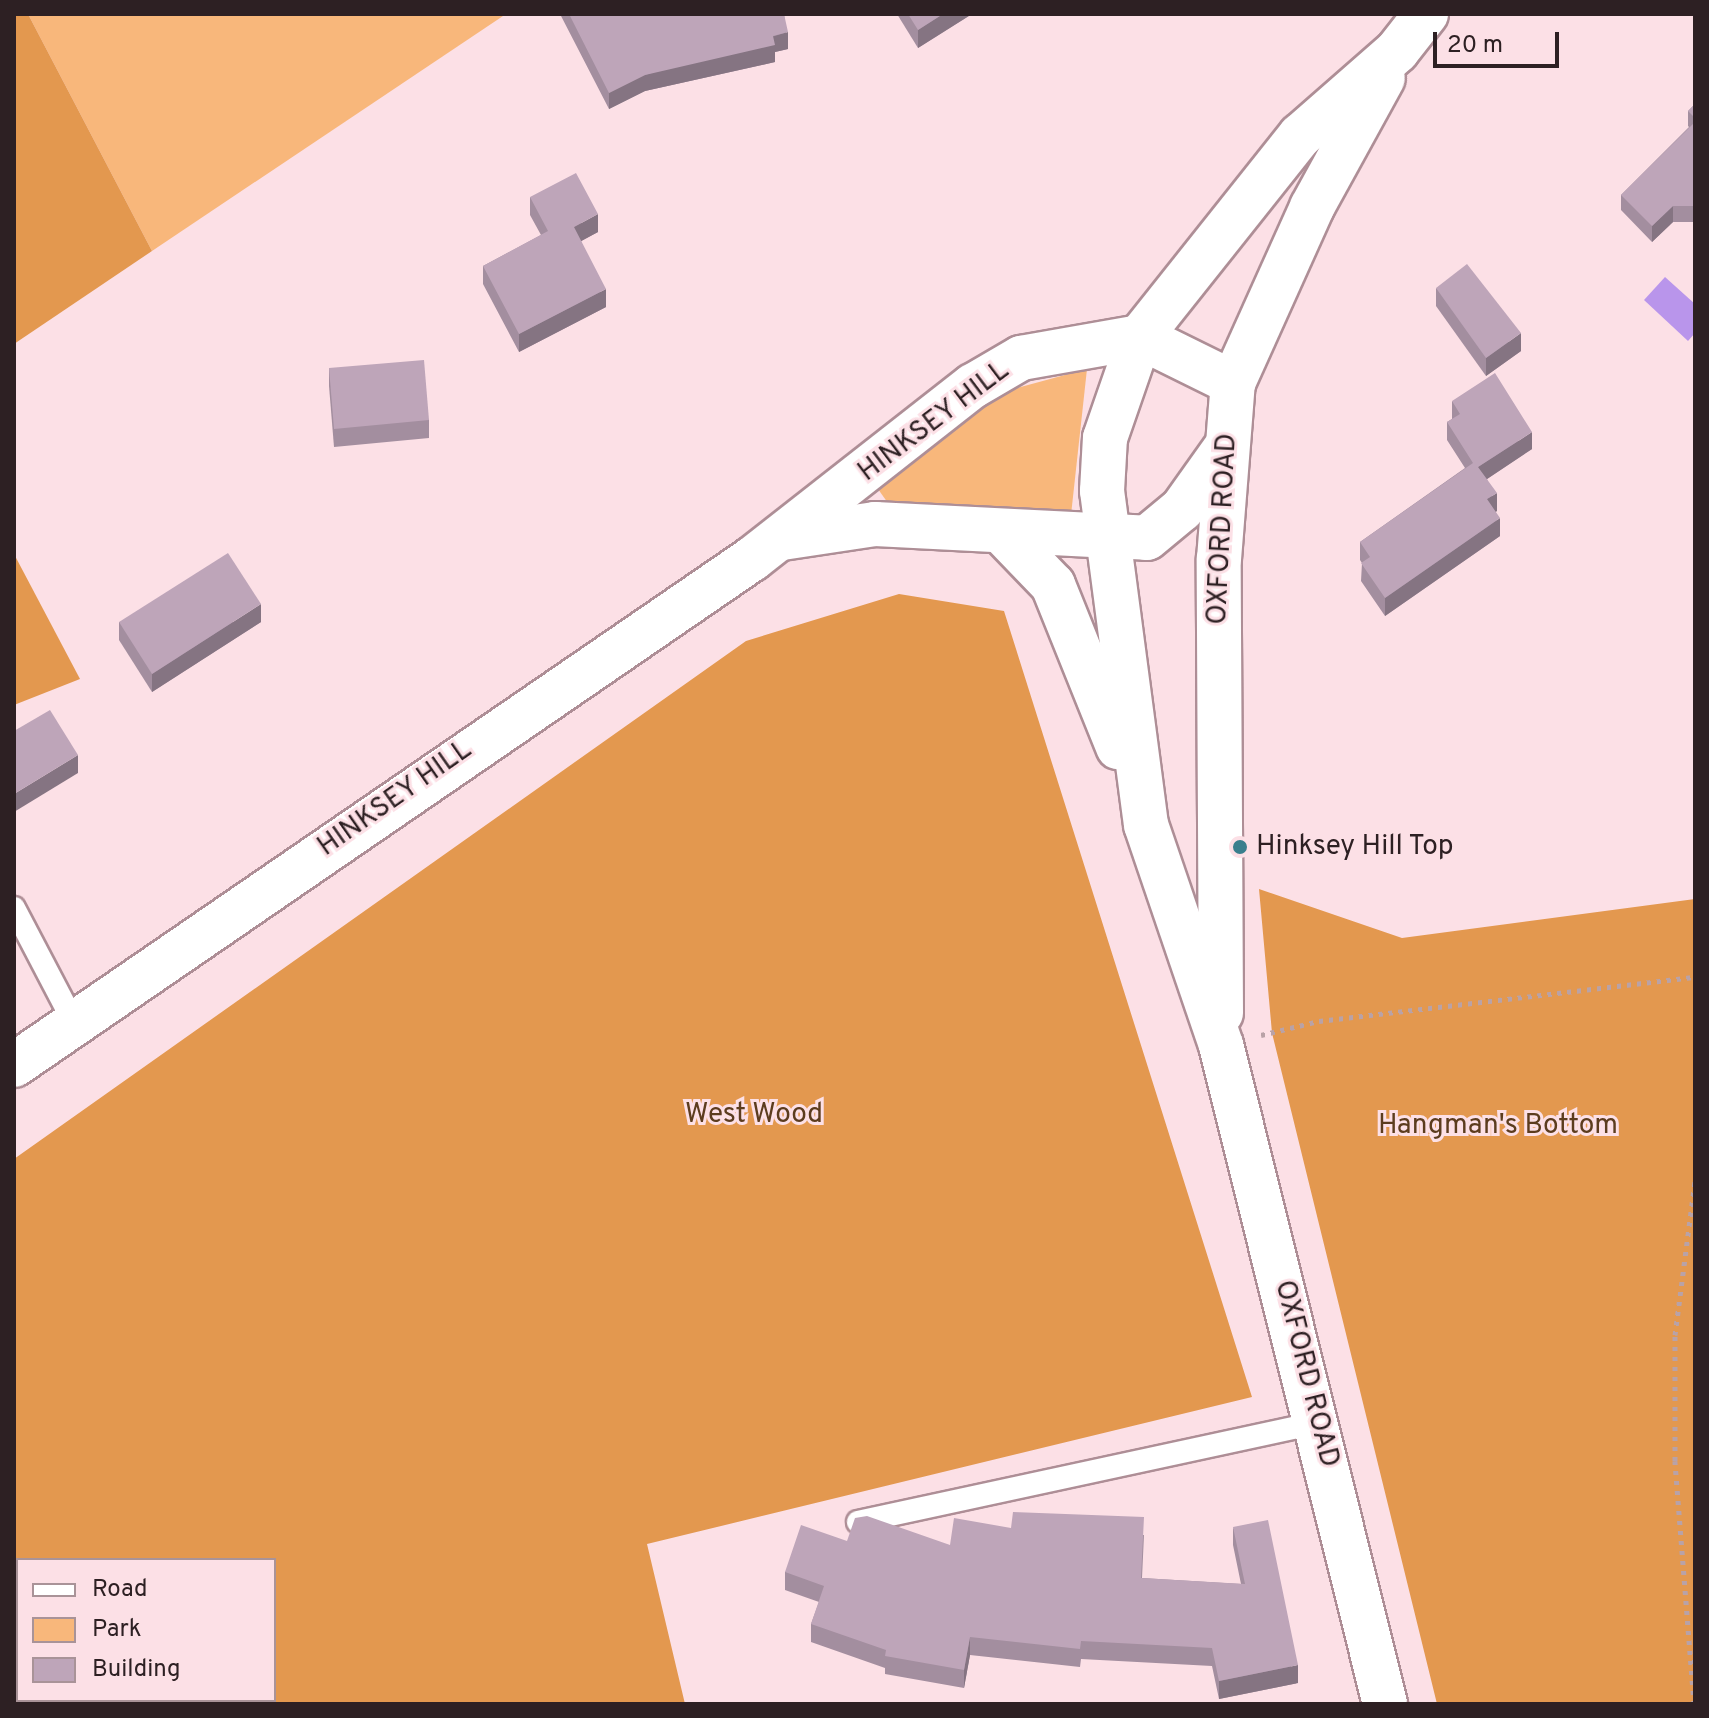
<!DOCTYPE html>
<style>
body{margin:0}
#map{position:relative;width:1709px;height:1718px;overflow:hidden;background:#fce0e6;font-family:Overpass,sans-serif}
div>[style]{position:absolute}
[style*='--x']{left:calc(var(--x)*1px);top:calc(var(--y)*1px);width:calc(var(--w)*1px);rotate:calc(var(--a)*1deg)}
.green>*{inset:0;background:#f8b77b}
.forest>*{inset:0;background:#e3984f}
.water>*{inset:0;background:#b995eb}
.path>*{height:5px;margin-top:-2.5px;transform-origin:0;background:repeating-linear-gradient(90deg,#b9a2a7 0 4px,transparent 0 10px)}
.roads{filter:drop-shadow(2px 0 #ae8e96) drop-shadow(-2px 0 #ae8e96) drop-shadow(0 2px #ae8e96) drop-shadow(0 -2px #ae8e96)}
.service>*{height:22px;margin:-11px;padding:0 11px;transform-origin:11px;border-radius:11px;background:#fff}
.tertiary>*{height:44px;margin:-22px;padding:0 22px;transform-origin:22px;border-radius:22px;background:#fff}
.wall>*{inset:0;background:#a38e9f}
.shaded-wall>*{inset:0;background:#857482}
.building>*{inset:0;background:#bea5b9}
.dots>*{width:22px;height:22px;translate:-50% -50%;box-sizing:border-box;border:4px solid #fce0e6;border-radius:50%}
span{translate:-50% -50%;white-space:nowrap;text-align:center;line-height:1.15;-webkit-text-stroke:6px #fce0e6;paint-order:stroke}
.street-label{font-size:28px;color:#2d2023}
.poi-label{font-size:28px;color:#2d2023}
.left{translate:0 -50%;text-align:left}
.park-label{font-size:28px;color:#5c3c1e}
.frame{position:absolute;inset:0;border:16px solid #2d2023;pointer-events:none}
.legend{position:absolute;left:16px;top:1558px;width:260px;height:144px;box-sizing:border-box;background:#fce0e6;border:2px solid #a99398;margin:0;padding:10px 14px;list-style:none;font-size:24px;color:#2d2023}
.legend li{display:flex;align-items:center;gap:16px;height:40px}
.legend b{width:40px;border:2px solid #a99398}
.scale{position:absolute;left:1433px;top:32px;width:126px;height:36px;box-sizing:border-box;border:4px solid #2d2023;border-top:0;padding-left:10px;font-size:24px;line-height:28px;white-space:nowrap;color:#2d2023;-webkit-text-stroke:6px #fce0e6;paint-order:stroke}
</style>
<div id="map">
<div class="green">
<i style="clip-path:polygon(28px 14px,506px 14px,152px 251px)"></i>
<i style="clip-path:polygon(1087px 369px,1071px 515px,890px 506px,878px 489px,912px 454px,1013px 389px)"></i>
</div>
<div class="forest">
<i style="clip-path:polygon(14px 14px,28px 14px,152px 251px,14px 344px)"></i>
<i style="clip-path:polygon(14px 554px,80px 679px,14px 705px)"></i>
<i style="clip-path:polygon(evenodd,899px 594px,1004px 611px,1252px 1397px,647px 1544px,685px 1704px,14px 1704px,14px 1159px,746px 641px,899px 594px,274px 1560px,274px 1700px,18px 1700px,18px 1560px,274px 1560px)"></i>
<i style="clip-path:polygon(1259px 889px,1402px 938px,1695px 899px,1695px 1704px,1437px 1704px,1272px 1033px)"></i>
</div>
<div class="water">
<i style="clip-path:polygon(1665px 277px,1695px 304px,1695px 333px,1688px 341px,1644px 300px)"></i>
</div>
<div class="path">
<i style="--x:1261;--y:1035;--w:60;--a:-13.6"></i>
<i style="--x:1319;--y:1021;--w:379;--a:-6.7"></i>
<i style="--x:1694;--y:1704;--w:244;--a:-94.5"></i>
<i style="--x:1675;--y:1461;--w:126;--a:-90"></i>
<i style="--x:1675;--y:1335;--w:156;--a:-82.6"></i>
</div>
<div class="roads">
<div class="service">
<i style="--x:14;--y:908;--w:130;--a:62.4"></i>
<i style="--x:858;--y:1522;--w:472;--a:-12.2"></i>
</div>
<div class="tertiary">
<i style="--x:1001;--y:531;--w:75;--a:46.1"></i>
<i style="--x:1053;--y:585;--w:175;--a:68.1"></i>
<i style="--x:782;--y:538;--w:94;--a:-8.6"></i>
<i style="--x:875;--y:524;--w:272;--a:2.9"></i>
<i style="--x:1147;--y:538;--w:45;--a:-39.6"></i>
<i style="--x:1182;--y:509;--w:72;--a:-54.6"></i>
<i style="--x:1221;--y:1013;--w:454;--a:-90.3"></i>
<i style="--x:1219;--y:559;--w:177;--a:-85.5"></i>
<i style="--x:1233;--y:383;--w:193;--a:-65.8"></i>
<i style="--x:1312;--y:207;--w:147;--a:-61.2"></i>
<i style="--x:14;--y:1065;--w:895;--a:-34.44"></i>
<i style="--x:752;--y:559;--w:281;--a:-38.1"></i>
<i style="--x:973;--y:386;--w:56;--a:-30.3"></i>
<i style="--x:1021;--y:358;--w:121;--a:-10"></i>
<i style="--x:1140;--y:337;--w:104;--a:26.3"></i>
<i style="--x:1385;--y:1704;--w:679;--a:-103.97"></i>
<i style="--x:1221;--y:1045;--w:232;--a:-108.8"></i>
<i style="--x:1146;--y:825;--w:337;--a:-97.5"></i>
<i style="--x:1102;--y:491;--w:53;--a:-86.8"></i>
<i style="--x:1105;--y:438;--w:107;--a:-70.9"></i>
<i style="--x:1140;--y:337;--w:257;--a:-51.5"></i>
<i style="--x:1300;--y:136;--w:129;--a:-41.2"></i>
<i style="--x:1397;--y:51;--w:47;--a:-51.9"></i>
</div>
</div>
<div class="wall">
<i style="clip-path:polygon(560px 14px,784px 14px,788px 49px,775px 52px,775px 62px,645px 91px,609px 109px)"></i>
<i style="clip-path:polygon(897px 14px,972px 14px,918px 48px)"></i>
<i style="clip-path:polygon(1695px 104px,1695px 222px,1673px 222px,1652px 242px,1621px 210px,1621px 195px,1689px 127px,1688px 126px,1688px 111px)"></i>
<i style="clip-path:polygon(530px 197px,598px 232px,581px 241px,606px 307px,519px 352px,483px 284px,483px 266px,541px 235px,530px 215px)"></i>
<i style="clip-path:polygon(1436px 288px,1521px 351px,1486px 376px,1436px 306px)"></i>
<i style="clip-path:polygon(329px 368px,429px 420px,429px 438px,334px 447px,329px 386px)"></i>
<i style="clip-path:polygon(1452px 401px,1532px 449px,1487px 479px,1497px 511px,1495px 512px,1500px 536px,1385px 616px,1361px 581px,1362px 563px,1360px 560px,1360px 542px,1465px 468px,1447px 440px,1447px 422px,1452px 419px)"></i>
<i style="clip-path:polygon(119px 622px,261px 622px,152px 692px,119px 640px)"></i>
<i style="clip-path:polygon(1233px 1527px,1298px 1683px,1219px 1699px,1212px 1666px,1081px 1659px,1080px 1667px,970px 1655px,964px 1688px,885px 1674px,885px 1668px,811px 1642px,811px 1624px,819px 1602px,785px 1590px,785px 1572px,847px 1541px,950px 1545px,1144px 1535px,1142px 1578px,1241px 1584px,1233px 1545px)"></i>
</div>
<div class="shaded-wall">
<i style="clip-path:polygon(943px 14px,972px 14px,918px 48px,918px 30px)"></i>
<i style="clip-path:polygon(788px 32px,788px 49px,775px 52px,775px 62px,645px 91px,609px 109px,609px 93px,645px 75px)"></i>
<i style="clip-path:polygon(1673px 206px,1673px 222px,1652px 242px,1652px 226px)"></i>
<i style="clip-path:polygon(598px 214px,598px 232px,574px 245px,574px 227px)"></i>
<i style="clip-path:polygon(606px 289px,606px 307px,519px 352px,519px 334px)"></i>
<i style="clip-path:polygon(1521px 333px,1521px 351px,1486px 376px,1486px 358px)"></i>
<i style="clip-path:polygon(1532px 432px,1532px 449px,1478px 485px,1478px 467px)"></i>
<i style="clip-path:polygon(1497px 493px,1497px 511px,1487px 517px,1487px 499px)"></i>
<i style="clip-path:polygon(1500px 518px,1500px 536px,1385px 616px,1385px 598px)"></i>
<i style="clip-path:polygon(261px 604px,261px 622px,152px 692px,152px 674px)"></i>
<i style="clip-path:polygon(78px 755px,78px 773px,14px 812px,14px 794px)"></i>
<i style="clip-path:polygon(970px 1637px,970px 1655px,964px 1688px,964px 1670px)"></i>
<i style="clip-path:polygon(1298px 1665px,1298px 1683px,1219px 1699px,1219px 1681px)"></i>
</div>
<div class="building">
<i style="clip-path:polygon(569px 14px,784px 14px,788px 32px,773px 36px,775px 45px,645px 75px,609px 93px)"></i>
<i style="clip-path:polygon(908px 14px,943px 14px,918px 30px)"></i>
<i style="clip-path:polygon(1695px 104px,1695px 118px,1688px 111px)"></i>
<i style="clip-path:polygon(1695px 122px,1695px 206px,1673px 206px,1652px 226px,1621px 195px)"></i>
<i style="clip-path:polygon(576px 173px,598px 214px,574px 227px,606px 289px,519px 334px,483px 266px,548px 231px,530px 197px)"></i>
<i style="clip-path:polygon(1467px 264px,1521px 333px,1486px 358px,1436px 288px)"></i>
<i style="clip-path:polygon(424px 360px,429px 420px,334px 429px,329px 368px)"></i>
<i style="clip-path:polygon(1495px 373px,1532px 432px,1478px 467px,1497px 493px,1487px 499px,1500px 518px,1385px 598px,1361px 563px,1370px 557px,1360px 542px,1473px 463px,1447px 422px,1460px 414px,1452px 401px)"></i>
<i style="clip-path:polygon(228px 553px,261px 604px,152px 674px,119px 622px)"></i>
<i style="clip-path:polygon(50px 710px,78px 755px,14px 794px,14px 731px)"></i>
<i style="clip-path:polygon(1013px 1512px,1144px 1517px,1141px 1578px,1245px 1584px,1233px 1527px,1268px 1520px,1298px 1665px,1219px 1681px,1212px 1648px,1081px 1641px,1080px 1649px,970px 1637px,964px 1670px,885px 1656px,886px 1650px,811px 1624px,824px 1586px,785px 1572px,801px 1525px,847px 1541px,855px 1518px,867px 1516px,950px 1545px,954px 1518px,1011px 1528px)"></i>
</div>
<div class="dots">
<i style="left:1240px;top:847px;background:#3a7f8d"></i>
</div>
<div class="street-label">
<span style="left:934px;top:422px;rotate:-37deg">HINKSEY HILL</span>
<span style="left:1223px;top:529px;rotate:-87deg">OXFORD ROAD</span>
<span style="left:395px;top:799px;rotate:-35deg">HINKSEY HILL</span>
<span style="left:1306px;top:1374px;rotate:76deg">OXFORD ROAD</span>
</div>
<div class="poi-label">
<span class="left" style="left:1256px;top:847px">Hinksey Hill Top</span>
</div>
<div class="park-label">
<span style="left:754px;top:1115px">West Wood</span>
<span style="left:1498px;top:1126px">Hangman's Bottom</span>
</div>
<div class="frame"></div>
<ul class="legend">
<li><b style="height:10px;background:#fff"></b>Road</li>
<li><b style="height:22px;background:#f8b77b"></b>Park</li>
<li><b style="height:22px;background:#bea5b9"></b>Building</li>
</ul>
<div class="scale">20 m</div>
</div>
